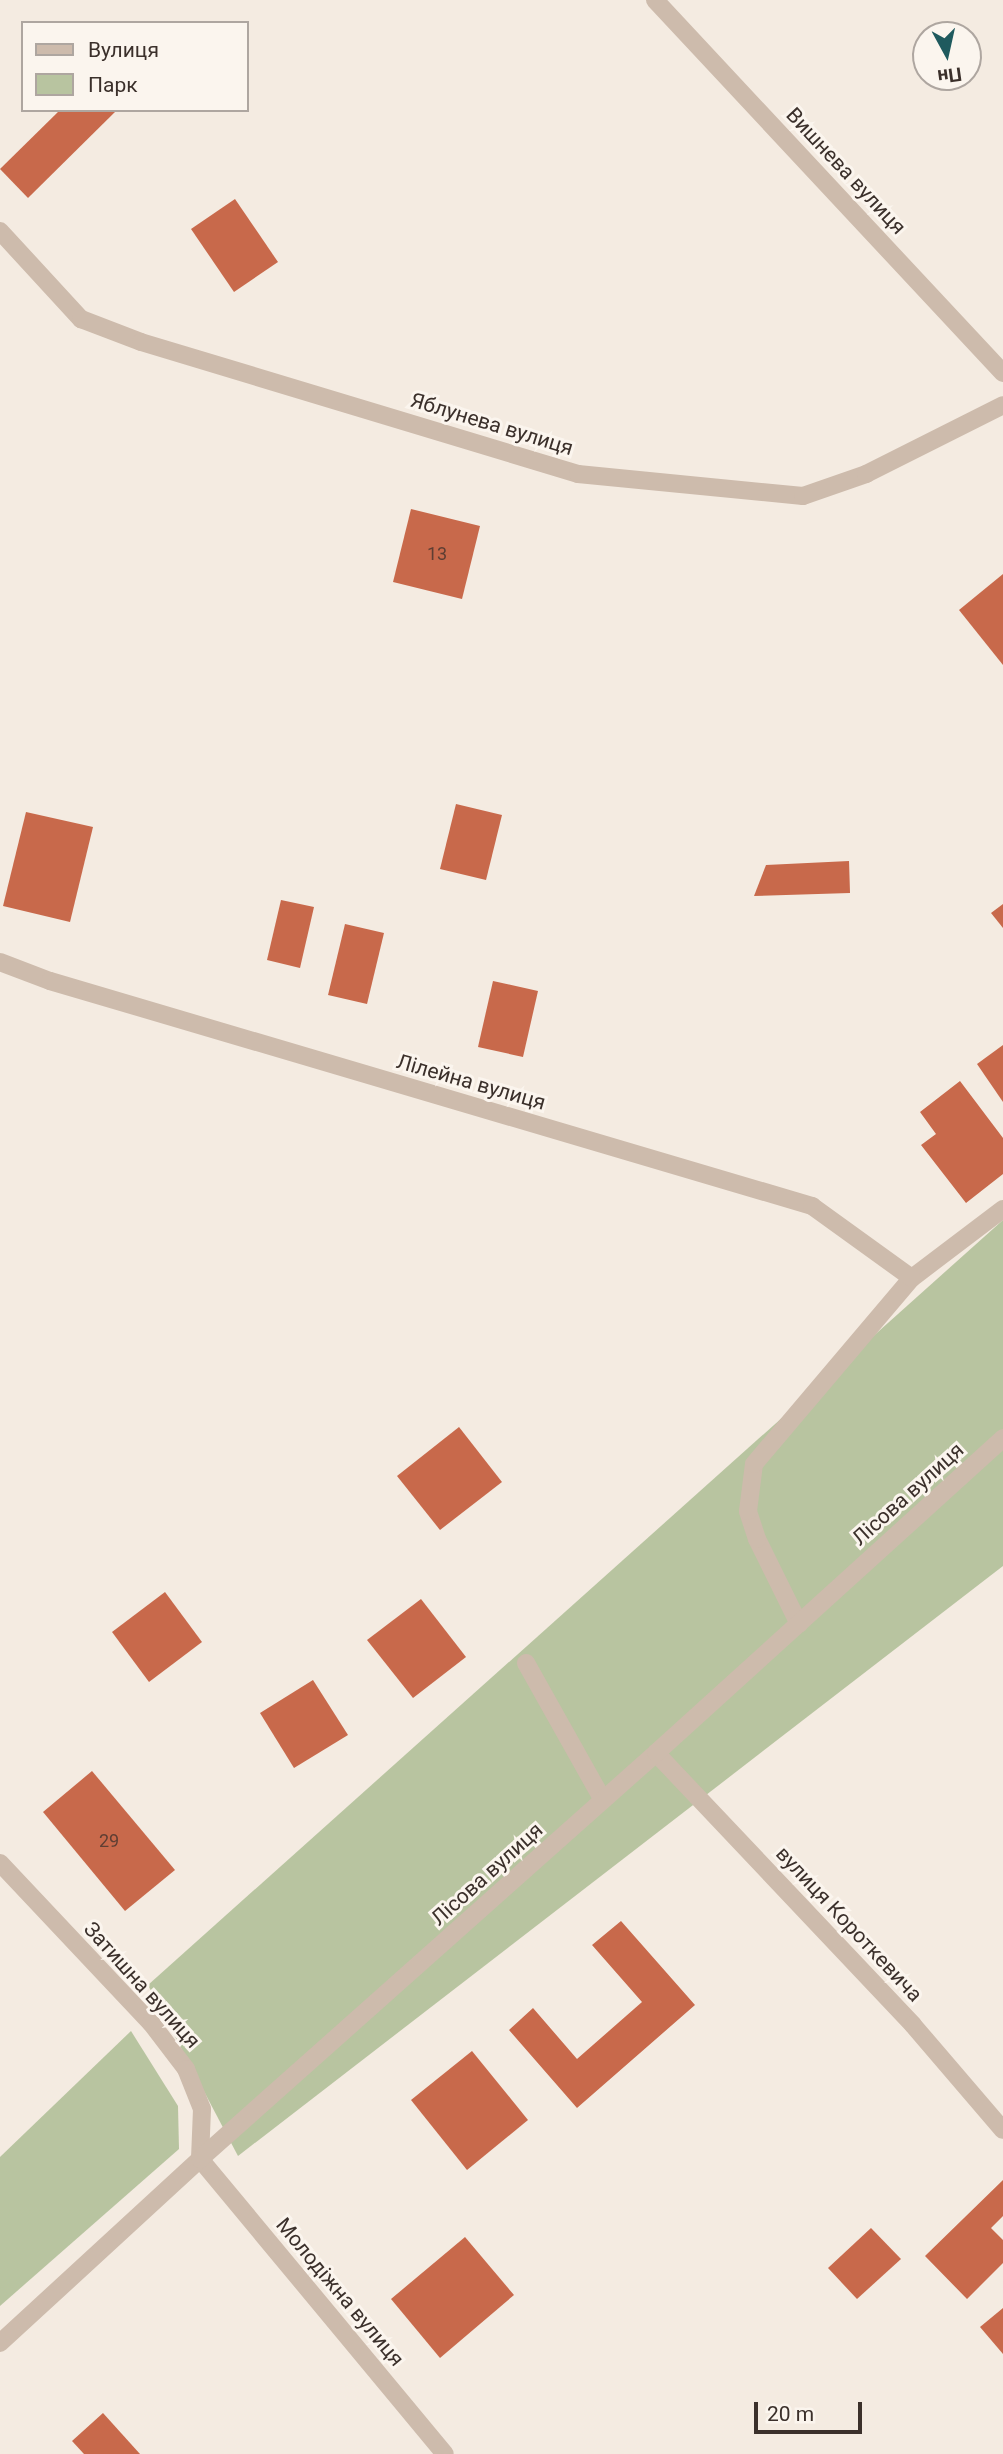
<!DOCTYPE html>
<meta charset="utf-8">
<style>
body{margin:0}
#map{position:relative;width:1003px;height:2454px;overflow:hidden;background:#f4ebe1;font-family:Roboto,sans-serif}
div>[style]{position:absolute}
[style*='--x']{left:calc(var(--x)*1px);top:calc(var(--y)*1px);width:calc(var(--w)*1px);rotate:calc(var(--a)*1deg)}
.green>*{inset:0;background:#b8c4a0}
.building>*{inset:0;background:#c8694b}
.lane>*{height:18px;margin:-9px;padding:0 9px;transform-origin:9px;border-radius:9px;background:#cdbbac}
.street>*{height:18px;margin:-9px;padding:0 9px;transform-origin:9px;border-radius:9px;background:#cdbbac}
span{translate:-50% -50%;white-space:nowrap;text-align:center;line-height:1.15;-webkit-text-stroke:6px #fbf5ee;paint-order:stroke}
.number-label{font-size:18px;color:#5e3e33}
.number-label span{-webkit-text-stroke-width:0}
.street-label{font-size:21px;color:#3b302b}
.legend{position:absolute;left:21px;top:21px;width:228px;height:91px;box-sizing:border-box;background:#fbf5ee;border:2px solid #aea6a0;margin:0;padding:9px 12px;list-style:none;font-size:21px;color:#3b302b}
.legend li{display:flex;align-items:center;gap:14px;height:35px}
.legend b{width:35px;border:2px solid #aea6a0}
.north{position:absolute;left:912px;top:21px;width:70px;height:70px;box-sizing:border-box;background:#fbf5ee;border:2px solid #aea6a0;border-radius:50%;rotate:172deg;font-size:19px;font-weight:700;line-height:28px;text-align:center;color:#3b302b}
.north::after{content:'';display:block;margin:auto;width:24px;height:32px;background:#1f5a5e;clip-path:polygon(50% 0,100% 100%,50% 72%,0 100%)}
.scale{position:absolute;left:754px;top:2402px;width:108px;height:32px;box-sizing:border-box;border:4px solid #3b302b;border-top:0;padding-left:9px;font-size:21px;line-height:24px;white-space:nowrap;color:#3b302b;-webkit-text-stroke:5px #fbf5ee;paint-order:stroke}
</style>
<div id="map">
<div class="green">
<i style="clip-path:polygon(1003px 1220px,1003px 1566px,238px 2156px,148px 1985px)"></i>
<i style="clip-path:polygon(131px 2031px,178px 2106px,179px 2149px,0 2306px,0 2157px)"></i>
</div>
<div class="building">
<i style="clip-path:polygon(60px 110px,117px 110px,28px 198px,0 169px)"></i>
<i style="clip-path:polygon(235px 199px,278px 262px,234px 292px,191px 229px)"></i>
<i style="clip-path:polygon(411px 509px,480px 526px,462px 599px,393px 582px)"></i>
<i style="clip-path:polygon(1003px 574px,1003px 665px,959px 610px)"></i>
<i style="clip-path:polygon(456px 804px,502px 815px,486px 880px,440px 869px)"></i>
<i style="clip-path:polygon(26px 812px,93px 827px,70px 922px,3px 906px)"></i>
<i style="clip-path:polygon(849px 861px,850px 893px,754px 896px,766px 865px)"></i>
<i style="clip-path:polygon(281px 900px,314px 907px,300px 968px,267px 960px)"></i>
<i style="clip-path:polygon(1003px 904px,1003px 928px,991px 913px)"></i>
<i style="clip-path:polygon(345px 924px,384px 933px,367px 1004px,328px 995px)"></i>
<i style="clip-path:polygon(493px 981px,538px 991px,523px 1057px,478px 1047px)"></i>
<i style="clip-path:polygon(1003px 1045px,1003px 1102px,977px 1064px)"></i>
<i style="clip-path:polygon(960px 1081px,1003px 1138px,1003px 1174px,966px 1203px,921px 1145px,936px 1134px,920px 1112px)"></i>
<i style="clip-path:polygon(459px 1427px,502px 1482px,440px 1530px,397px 1476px)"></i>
<i style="clip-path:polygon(165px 1592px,202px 1642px,149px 1682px,112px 1632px)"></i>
<i style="clip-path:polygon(421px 1599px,466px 1657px,413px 1698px,367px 1640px)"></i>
<i style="clip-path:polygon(313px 1680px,348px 1735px,294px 1768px,260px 1713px)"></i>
<i style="clip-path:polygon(92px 1771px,175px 1870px,125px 1911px,43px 1812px)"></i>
<i style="clip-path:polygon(621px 1921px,695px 2005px,577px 2108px,509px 2030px,533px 2008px,577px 2059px,642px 2002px,592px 1945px)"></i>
<i style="clip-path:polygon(472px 2051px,528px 2120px,467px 2170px,411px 2100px)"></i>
<i style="clip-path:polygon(1003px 2180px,1003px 2216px,991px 2228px,1003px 2240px,1003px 2263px,967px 2299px,925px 2256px)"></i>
<i style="clip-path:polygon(871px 2228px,901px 2259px,857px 2299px,828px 2268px)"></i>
<i style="clip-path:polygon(465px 2237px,514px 2295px,440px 2358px,391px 2299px)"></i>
<i style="clip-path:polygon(1003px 2308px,1003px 2354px,980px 2327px)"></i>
<i style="clip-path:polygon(103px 2413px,140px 2454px,84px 2454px,72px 2441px)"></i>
</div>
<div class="lane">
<i style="--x:799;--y:1624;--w:95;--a:-116.3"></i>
<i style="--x:757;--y:1539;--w:29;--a:-108"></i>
<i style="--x:748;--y:1511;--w:47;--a:-82.7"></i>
<i style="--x:754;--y:1464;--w:244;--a:-49.7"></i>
<i style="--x:912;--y:1278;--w:114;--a:-37.2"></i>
<i style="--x:526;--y:1663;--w:157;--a:60.7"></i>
</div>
<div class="street">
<i style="--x:655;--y:0;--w:510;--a:46.99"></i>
<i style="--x:0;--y:231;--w:120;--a:47.4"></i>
<i style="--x:81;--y:319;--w:64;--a:21"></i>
<i style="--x:141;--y:342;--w:457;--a:16.8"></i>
<i style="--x:578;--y:474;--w:226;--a:5.6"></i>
<i style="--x:803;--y:496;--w:67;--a:-19.2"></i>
<i style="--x:866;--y:474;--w:153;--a:-26.7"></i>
<i style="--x:0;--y:962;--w:53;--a:20.8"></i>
<i style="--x:50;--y:981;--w:795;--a:16.45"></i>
<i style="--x:812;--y:1206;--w:123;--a:35.8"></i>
<i style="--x:656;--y:1753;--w:374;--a:46.6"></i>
<i style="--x:913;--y:2025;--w:138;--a:49.4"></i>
<i style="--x:0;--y:1863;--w:220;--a:46.7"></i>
<i style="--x:151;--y:2023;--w:58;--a:52.7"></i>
<i style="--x:186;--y:2069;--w:43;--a:68.2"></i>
<i style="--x:202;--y:2109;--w:50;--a:92.3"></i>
<i style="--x:200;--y:2159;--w:383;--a:50.3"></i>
<i style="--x:0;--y:2343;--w:272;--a:-42.6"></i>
<i style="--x:200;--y:2159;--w:611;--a:-41.68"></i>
<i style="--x:656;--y:1753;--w:469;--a:-42.2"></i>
</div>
<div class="number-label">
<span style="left:437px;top:554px">13</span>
<span style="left:109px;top:1841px">29</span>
</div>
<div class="street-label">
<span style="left:846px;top:171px;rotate:47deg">Вишнева вулиця</span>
<span style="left:492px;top:424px;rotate:17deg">Яблунева вулиця</span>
<span style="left:471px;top:1082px;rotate:16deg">Лілейна вулиця</span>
<span style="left:908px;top:1494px;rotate:-42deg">Лісова вулиця</span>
<span style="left:487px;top:1874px;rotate:-42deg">Лісова вулиця</span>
<span style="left:849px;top:1924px;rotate:47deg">вулиця Короткевича</span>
<span style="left:142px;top:1985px;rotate:48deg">Затишна вулиця</span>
<span style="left:340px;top:2292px;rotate:50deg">Молодіжна вулиця</span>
</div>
<ul class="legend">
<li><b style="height:9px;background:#cdbbac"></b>Вулиця</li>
<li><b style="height:19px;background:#b8c4a0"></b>Парк</li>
</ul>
<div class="north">Пн</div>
<div class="scale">20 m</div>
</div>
